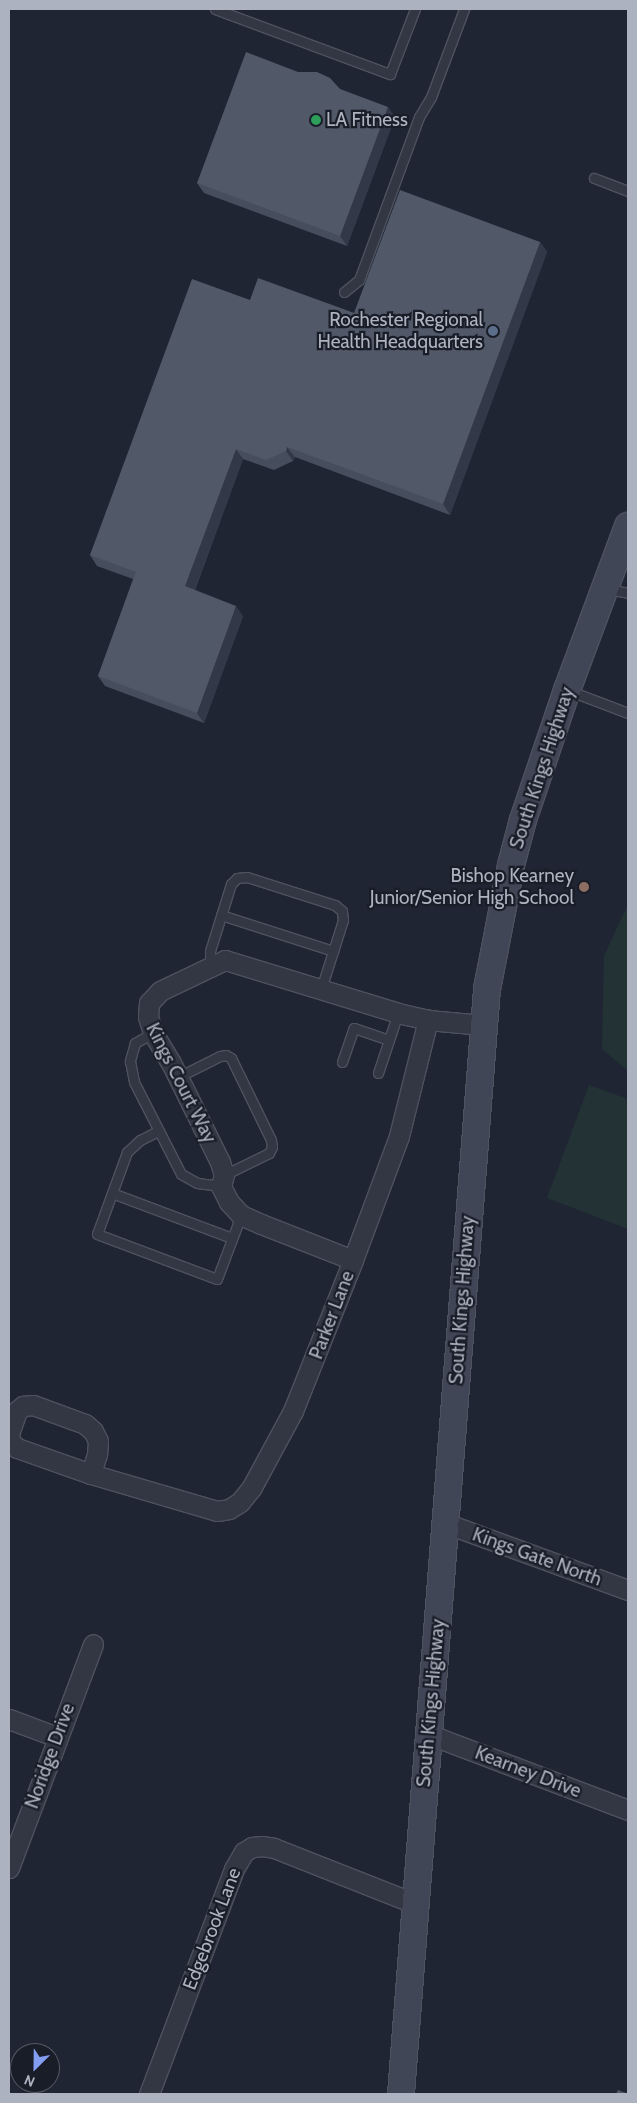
<!DOCTYPE html>
<style>
body{margin:0}
#map{position:relative;width:637px;height:2103px;overflow:hidden;background:#202533;font-family:Cabin,sans-serif}
div>[style]{position:absolute}
[style*='--x']{left:calc(var(--x)*1px);top:calc(var(--y)*1px);width:calc(var(--w)*1px);rotate:calc(var(--a)*1deg)}
.green>*{inset:0;background:#223235}
.roads{filter:drop-shadow(1px 0 #4d525f) drop-shadow(-1px 0 #4d525f) drop-shadow(0 1px #4d525f) drop-shadow(0 -1px #4d525f)}
.lane>*{height:9px;margin:-4.5px;padding:0 4.5px;transform-origin:4.5px;border-radius:4.5px;background:#333744}
.street>*{height:19px;margin:-9.5px;padding:0 9.5px;transform-origin:9.5px;border-radius:9.5px;background:#333744}
.secondary>*{height:26px;margin:-13px;padding:0 13px;transform-origin:13px;border-radius:13px;background:#414657}
.wall>*{inset:0;background:#464d5d}
.shaded-wall>*{inset:0;background:#323848}
.building>*{inset:0;background:#515868}
.dots>*{width:14px;height:14px;translate:-50% -50%;box-sizing:border-box;border:2px solid #191d28;border-radius:50%}
span{translate:-50% -50%;white-space:nowrap;text-align:center;line-height:1.15;-webkit-text-stroke:4.5px #191d28;paint-order:stroke}
.poi-label{font-size:19px;color:#adb2c1}
.left{translate:0 -50%;text-align:left}
.right{translate:-100% -50%;text-align:right}
.street-label{font-size:19px;color:#adb2c1}
.frame{position:absolute;inset:0;border:10px solid #adb2c1;pointer-events:none}
.north{position:absolute;left:10px;top:2043px;width:50px;height:50px;box-sizing:border-box;background:#191d28;border:1px solid #545965;border-radius:50%;rotate:203deg;font-size:14px;font-weight:700;line-height:20px;text-align:center;color:#adb2c1}
.north::after{content:'';display:block;margin:auto;width:18px;height:22px;background:#839ef0;clip-path:polygon(50% 0,100% 100%,50% 72%,0 100%)}
</style>
<div id="map">
<div class="green">
<i style="clip-path:polygon(628px 904px,628px 1071px,602px 1049px,604px 956px)"></i>
<i style="clip-path:polygon(589px 1085px,628px 1099px,628px 1229px,547px 1198px)"></i>
</div>
<div class="roads">
<div class="lane">
<i style="--x:215;--y:9;--w:187;--a:20.4"></i>
<i style="--x:390;--y:74;--w:70;--a:-69"></i>
<i style="--x:594;--y:178;--w:36;--a:21"></i>
<i style="--x:344;--y:292;--w:19;--a:-39"></i>
<i style="--x:359;--y:280;--w:174;--a:-69.8"></i>
<i style="--x:419;--y:117;--w:23;--a:-59"></i>
<i style="--x:431;--y:97;--w:94;--a:-69.4"></i>
<i style="--x:608;--y:589;--w:20;--a:11"></i>
<i style="--x:570;--y:691;--w:62;--a:20.8"></i>
<i style="--x:221;--y:915;--w:118;--a:17.8"></i>
<i style="--x:210;--y:966;--w:15;--a:-90"></i>
<i style="--x:210;--y:951;--w:70;--a:-72.6"></i>
<i style="--x:231;--y:884;--w:8;--a:-45"></i>
<i style="--x:237;--y:878;--w:10;--a:-6"></i>
<i style="--x:247;--y:877;--w:92;--a:17.7"></i>
<i style="--x:335;--y:905;--w:9;--a:41"></i>
<i style="--x:342;--y:911;--w:9;--a:84"></i>
<i style="--x:343;--y:920;--w:72;--a:107.7"></i>
<i style="--x:153;--y:1033;--w:21;--a:151"></i>
<i style="--x:135;--y:1043;--w:19;--a:106"></i>
<i style="--x:130;--y:1061;--w:21;--a:79"></i>
<i style="--x:134;--y:1082;--w:103;--a:62.9"></i>
<i style="--x:181;--y:1174;--w:18;--a:29"></i>
<i style="--x:197;--y:1183;--w:24;--a:7"></i>
<i style="--x:342;--y:1062;--w:36;--a:-71"></i>
<i style="--x:354;--y:1028;--w:37;--a:19"></i>
<i style="--x:378;--y:1073;--w:63;--a:-71.6"></i>
<i style="--x:178;--y:1077;--w:47;--a:-26.6"></i>
<i style="--x:220;--y:1056;--w:6;--a:-9"></i>
<i style="--x:226;--y:1055;--w:6;--a:31"></i>
<i style="--x:231;--y:1058;--w:91;--a:64"></i>
<i style="--x:271;--y:1140;--w:7;--a:82"></i>
<i style="--x:272;--y:1147;--w:7;--a:117"></i>
<i style="--x:269;--y:1153;--w:50;--a:153.9"></i>
<i style="--x:158;--y:1131;--w:20;--a:153"></i>
<i style="--x:140;--y:1140;--w:18;--a:137"></i>
<i style="--x:127;--y:1152;--w:87;--a:110.1"></i>
<i style="--x:97;--y:1234;--w:128;--a:20.6"></i>
<i style="--x:217;--y:1279;--w:68;--a:-69.4"></i>
<i style="--x:112;--y:1193;--w:128;--a:20.6"></i>
</div>
<div class="street">
<i style="--x:353;--y:1260;--w:99;--a:-158.6"></i>
<i style="--x:261;--y:1224;--w:22;--a:-156"></i>
<i style="--x:241;--y:1215;--w:18;--a:-133"></i>
<i style="--x:229;--y:1202;--w:18;--a:-117"></i>
<i style="--x:221;--y:1186;--w:11;--a:-75"></i>
<i style="--x:224;--y:1175;--w:14;--a:-107"></i>
<i style="--x:220;--y:1162;--w:110;--a:-116.3"></i>
<i style="--x:171;--y:1063;--w:35;--a:-121"></i>
<i style="--x:153;--y:1033;--w:17;--a:-107"></i>
<i style="--x:148;--y:1017;--w:14;--a:-86"></i>
<i style="--x:149;--y:1003;--w:16;--a:-47"></i>
<i style="--x:160;--y:991;--w:72;--a:-25.5"></i>
<i style="--x:225;--y:960;--w:181;--a:17"></i>
<i style="--x:398;--y:1013;--w:31;--a:13"></i>
<i style="--x:428;--y:1020;--w:55;--a:5.2"></i>
<i style="--x:33;--y:1405;--w:55;--a:20.1"></i>
<i style="--x:85;--y:1424;--w:11;--a:41"></i>
<i style="--x:93;--y:1431;--w:11;--a:63"></i>
<i style="--x:98;--y:1441;--w:13;--a:94"></i>
<i style="--x:97;--y:1454;--w:21;--a:107"></i>
<i style="--x:91;--y:1474;--w:78;--a:-160.6"></i>
<i style="--x:17;--y:1448;--w:9;--a:-139"></i>
<i style="--x:10;--y:1442;--w:8;--a:-97"></i>
<i style="--x:9;--y:1434;--w:24;--a:-71"></i>
<i style="--x:17;--y:1411;--w:8;--a:-40"></i>
<i style="--x:23;--y:1406;--w:10;--a:-6"></i>
<i style="--x:91;--y:1474;--w:131;--a:16.4"></i>
<i style="--x:217;--y:1511;--w:12;--a:-9"></i>
<i style="--x:229;--y:1509;--w:13;--a:-32"></i>
<i style="--x:240;--y:1502;--w:19;--a:-51"></i>
<i style="--x:252;--y:1487;--w:86;--a:-61.7"></i>
<i style="--x:293;--y:1411;--w:162;--a:-68.3"></i>
<i style="--x:353;--y:1260;--w:132;--a:-69.6"></i>
<i style="--x:399;--y:1136;--w:120;--a:-76"></i>
<i style="--x:445;--y:1523;--w:195;--a:20.1"></i>
<i style="--x:9;--y:1719;--w:51;--a:20.6"></i>
<i style="--x:428;--y:1734;--w:214;--a:20.8"></i>
<i style="--x:9;--y:1868;--w:239;--a:-69.4"></i>
<i style="--x:149;--y:2094;--w:241;--a:-69.3"></i>
<i style="--x:234;--y:1869;--w:20;--a:-60"></i>
<i style="--x:244;--y:1852;--w:9;--a:-32"></i>
<i style="--x:252;--y:1847;--w:10;--a:-6"></i>
<i style="--x:262;--y:1846;--w:12;--a:9"></i>
<i style="--x:274;--y:1848;--w:153;--a:21.5"></i>
</div>
<div class="secondary">
<i style="--x:401;--y:2094;--w:1108;--a:-85.55"></i>
<i style="--x:487;--y:989;--w:126;--a:-79"></i>
<i style="--x:511;--y:865;--w:47;--a:-75.1"></i>
<i style="--x:523;--y:820;--w:137;--a:-71.3"></i>
<i style="--x:567;--y:690;--w:175;--a:-69.6"></i>
</div>
</div>
<div class="wall">
<i style="clip-path:polygon(340px 89px,395px 117px,347px 246px,204px 193px,197px 183px)"></i>
<i style="clip-path:polygon(540px 242px,547px 252px,450px 515px,295px 457px,293px 461px,274px 470px,243px 459px,195px 590px,243px 616px,204px 723px,105px 686px,98px 676px,133px 579px,97px 566px,90px 555px,250px 300px,354px 313px)"></i>
</div>
<div class="shaded-wall">
<i style="clip-path:polygon(388px 107px,395px 117px,347px 246px,340px 236px)"></i>
<i style="clip-path:polygon(540px 242px,547px 252px,450px 515px,443px 504px)"></i>
<i style="clip-path:polygon(287px 447px,295px 457px,293px 461px,286px 451px)"></i>
<i style="clip-path:polygon(236px 449px,243px 459px,192px 597px,185px 586px)"></i>
<i style="clip-path:polygon(236px 606px,243px 616px,204px 723px,197px 713px)"></i>
</div>
<div class="building">
<i style="clip-path:polygon(246px 52px,298px 72px,317px 72px,330px 78px,340px 89px,388px 107px,340px 236px,197px 183px)"></i>
<i style="clip-path:polygon(400px 190px,540px 242px,443px 504px,287px 447px,286px 451px,266px 460px,236px 449px,185px 586px,236px 606px,197px 713px,98px 676px,136px 572px,90px 555px,192px 279px,250px 300px,258px 278px,354px 313px)"></i>
<i style="clip-path:polygon(618px 2090px,628px 2094px,616px 2094px)"></i>
</div>
<div class="dots">
<i style="left:316px;top:120px;background:#2e9e5b"></i>
<i style="left:493px;top:331px;background:#5c6f8a"></i>
<i style="left:584px;top:887px;background:#8d6e63"></i>
</div>
<div class="poi-label">
<span class="left" style="left:326px;top:120px">LA Fitness</span>
<span class="right" style="left:483px;top:331px">Rochester Regional<br>Health Headquarters</span>
<span class="right" style="left:574px;top:887px">Bishop Kearney<br>Junior/Senior High School</span>
</div>
<div class="street-label">
<span style="left:542px;top:768px;rotate:-72deg">South Kings Highway</span>
<span style="left:181px;top:1083px;rotate:63deg">Kings Court Way</span>
<span style="left:462px;top:1300px;rotate:-86deg">South Kings Highway</span>
<span style="left:332px;top:1315px;rotate:-69deg">Parker Lane</span>
<span style="left:537px;top:1557px;rotate:20deg">Kings Gate North</span>
<span style="left:431px;top:1703px;rotate:-85deg">South Kings Highway</span>
<span style="left:50px;top:1756px;rotate:-70deg">Noridge Drive</span>
<span style="left:528px;top:1772px;rotate:21deg">Kearney Drive</span>
<span style="left:212px;top:1929px;rotate:-69deg">Edgebrook Lane</span>
</div>
<div class="frame"></div>
<div class="north">N</div>
</div>
